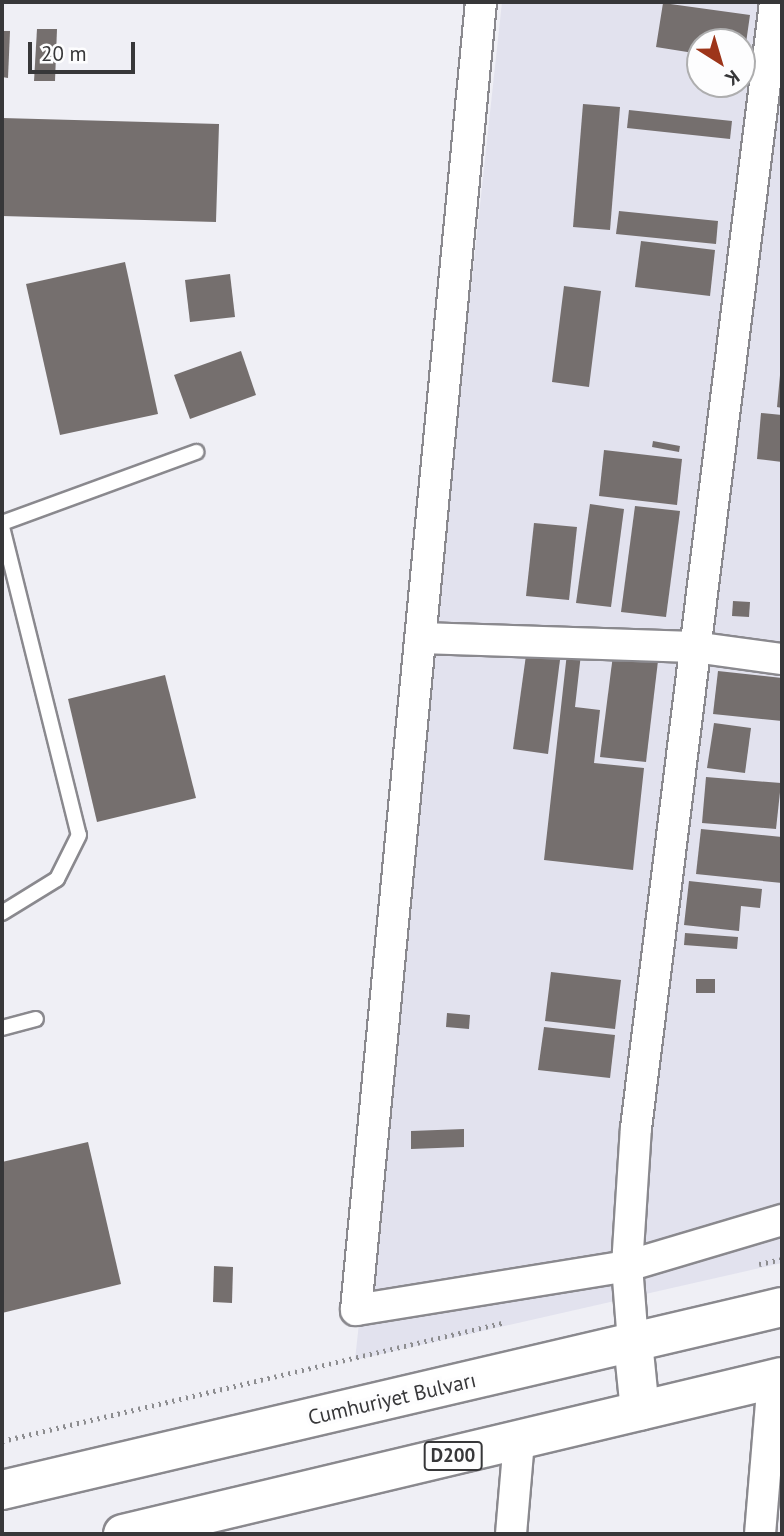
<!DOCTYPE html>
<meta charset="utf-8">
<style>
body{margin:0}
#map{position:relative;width:784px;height:1536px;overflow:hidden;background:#efeff5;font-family:"PT Sans",sans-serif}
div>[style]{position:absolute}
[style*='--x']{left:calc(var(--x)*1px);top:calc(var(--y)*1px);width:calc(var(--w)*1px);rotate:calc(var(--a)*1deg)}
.built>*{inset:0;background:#e2e2ee}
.building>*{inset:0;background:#756f6e}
.path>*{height:4.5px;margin-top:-2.25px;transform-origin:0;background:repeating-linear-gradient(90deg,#8d8d90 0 2px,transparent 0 7px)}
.roads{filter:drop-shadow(2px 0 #8a898e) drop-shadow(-2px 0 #8a898e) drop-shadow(0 2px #8a898e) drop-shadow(0 -2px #8a898e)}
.service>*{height:14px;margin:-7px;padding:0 7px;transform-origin:7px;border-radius:7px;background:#fff}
.minor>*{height:30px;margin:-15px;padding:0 15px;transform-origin:15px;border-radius:15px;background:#fff}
.primary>*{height:38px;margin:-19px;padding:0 19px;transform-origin:19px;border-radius:19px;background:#fff}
span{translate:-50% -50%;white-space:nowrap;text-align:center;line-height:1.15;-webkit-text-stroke:7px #fdfdfe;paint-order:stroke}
.shield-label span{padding:2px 5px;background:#fdfdfe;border:2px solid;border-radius:5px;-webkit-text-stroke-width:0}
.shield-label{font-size:19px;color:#373739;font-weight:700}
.street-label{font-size:21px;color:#373739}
.frame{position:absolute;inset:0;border:4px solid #373739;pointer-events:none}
.north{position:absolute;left:686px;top:28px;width:70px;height:70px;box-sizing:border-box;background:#fdfdfe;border:2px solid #aeaeaf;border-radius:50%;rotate:143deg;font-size:19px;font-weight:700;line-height:28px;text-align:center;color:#373739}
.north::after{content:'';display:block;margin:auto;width:24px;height:32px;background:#9d351a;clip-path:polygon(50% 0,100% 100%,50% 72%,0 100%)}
.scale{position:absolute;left:28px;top:42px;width:107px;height:32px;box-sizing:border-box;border:4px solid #373739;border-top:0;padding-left:9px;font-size:21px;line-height:24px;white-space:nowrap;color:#373739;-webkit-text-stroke:5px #fdfdfe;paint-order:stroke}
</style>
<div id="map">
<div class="built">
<i style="clip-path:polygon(evenodd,502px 2px,782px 2px,782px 1263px,355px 1360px,502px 2px,700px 42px,742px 42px,742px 84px,700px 84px,700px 42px)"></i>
</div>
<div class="building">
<i style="clip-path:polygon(663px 3px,750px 15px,744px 57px,742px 42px,700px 42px,700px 54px,656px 47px)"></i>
<i style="clip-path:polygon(37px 29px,57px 29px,55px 81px,34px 81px)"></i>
<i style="clip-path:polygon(2px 31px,10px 31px,8px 78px,2px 77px)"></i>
<i style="clip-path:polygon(583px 104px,620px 107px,610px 230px,573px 227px)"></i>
<i style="clip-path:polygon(629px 110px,732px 121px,730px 139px,627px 128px)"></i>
<i style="clip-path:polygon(2px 118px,219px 124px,216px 222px,2px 216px)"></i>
<i style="clip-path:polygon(619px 211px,718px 221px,716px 244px,616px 234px)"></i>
<i style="clip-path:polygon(641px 241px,715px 250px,710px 296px,635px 287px)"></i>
<i style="clip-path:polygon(125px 262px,158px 414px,60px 435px,26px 284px)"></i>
<i style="clip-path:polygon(230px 274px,235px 317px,190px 322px,185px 280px)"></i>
<i style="clip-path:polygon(564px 286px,601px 291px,589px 387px,552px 382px)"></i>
<i style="clip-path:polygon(241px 351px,256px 395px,190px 419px,174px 375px)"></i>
<i style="clip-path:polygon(780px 375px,782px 375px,782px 408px,777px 407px)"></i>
<i style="clip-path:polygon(761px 413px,782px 415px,782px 462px,757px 459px)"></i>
<i style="clip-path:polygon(653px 441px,680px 446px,679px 452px,652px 447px)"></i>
<i style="clip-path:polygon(604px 450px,682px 459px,677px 505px,599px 496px)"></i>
<i style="clip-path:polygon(590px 504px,624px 509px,611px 607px,576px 603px)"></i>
<i style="clip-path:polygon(635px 506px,680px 511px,666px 617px,621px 612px)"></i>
<i style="clip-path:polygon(534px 523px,577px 527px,569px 600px,526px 596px)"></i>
<i style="clip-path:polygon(733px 601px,750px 602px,749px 617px,732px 616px)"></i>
<i style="clip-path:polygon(527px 648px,561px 652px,548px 754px,513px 749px)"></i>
<i style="clip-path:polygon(567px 653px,581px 654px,575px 707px,600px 710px,594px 763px,644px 768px,633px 870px,544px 860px)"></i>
<i style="clip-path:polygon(613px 655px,658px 661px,646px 762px,600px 757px)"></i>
<i style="clip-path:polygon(718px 671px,782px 678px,782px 721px,713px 714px)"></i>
<i style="clip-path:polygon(165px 675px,196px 798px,97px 822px,68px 699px)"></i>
<i style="clip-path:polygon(714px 723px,751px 728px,745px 773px,707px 768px)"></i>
<i style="clip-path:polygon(706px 777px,781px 783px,776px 829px,702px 823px)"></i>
<i style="clip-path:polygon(701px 829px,782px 837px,782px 883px,696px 874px)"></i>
<i style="clip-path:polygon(689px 881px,762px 889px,760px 908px,741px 906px,739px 931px,684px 925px)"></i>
<i style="clip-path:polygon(685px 933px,738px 937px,737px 949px,684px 945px)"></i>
<i style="clip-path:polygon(551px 972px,621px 980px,615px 1029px,545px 1021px)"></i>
<i style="clip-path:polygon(696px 979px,715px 979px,715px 993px,696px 993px)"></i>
<i style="clip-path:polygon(447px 1013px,470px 1015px,469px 1029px,446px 1027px)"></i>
<i style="clip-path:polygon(544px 1027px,615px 1035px,610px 1078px,538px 1070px)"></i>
<i style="clip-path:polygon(464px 1129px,464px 1147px,411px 1149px,411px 1131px)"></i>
<i style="clip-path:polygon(88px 1142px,121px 1284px,2px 1313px,2px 1162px)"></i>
<i style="clip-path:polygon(214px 1266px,233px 1267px,232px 1303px,213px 1302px)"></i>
</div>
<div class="path">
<i style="--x:759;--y:1264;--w:24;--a:-12"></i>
<i style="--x:2;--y:1441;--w:514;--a:-13.28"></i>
</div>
<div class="roads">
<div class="service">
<i style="--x:2;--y:523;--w:207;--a:-20.1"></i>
<i style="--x:2;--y:527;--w:317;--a:76"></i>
<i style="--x:79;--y:835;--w:49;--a:116.6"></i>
<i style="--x:57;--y:879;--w:65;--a:148.3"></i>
<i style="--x:2;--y:1028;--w:35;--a:-15"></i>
</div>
<div class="minor">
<i style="--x:481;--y:2;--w:1314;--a:95.46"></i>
<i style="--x:356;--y:1310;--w:275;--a:-9.2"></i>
<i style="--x:627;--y:1266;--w:162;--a:-16.5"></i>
<i style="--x:421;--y:638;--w:273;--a:1.9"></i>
<i style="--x:694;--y:647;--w:89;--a:7.8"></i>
<i style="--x:633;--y:1342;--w:76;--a:-94.5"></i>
<i style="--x:627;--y:1266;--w:138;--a:-86.3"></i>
<i style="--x:636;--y:1128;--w:1135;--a:-82.96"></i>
<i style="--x:511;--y:1534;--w:93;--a:-85.1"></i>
<i style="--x:760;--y:1534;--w:156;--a:-85.2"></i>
</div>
<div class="primary">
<i style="--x:633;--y:1342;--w:69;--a:84.2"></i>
<i style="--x:2;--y:1490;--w:801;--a:-13.2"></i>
<i style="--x:123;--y:1534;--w:677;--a:-13.4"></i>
</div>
</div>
<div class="shield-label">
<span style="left:453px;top:1456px">D200</span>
</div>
<div class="street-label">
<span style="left:392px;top:1399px;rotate:-13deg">Cumhuriyet Bulvarı</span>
</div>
<div class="frame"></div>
<div class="north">K</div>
<div class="scale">20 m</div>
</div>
